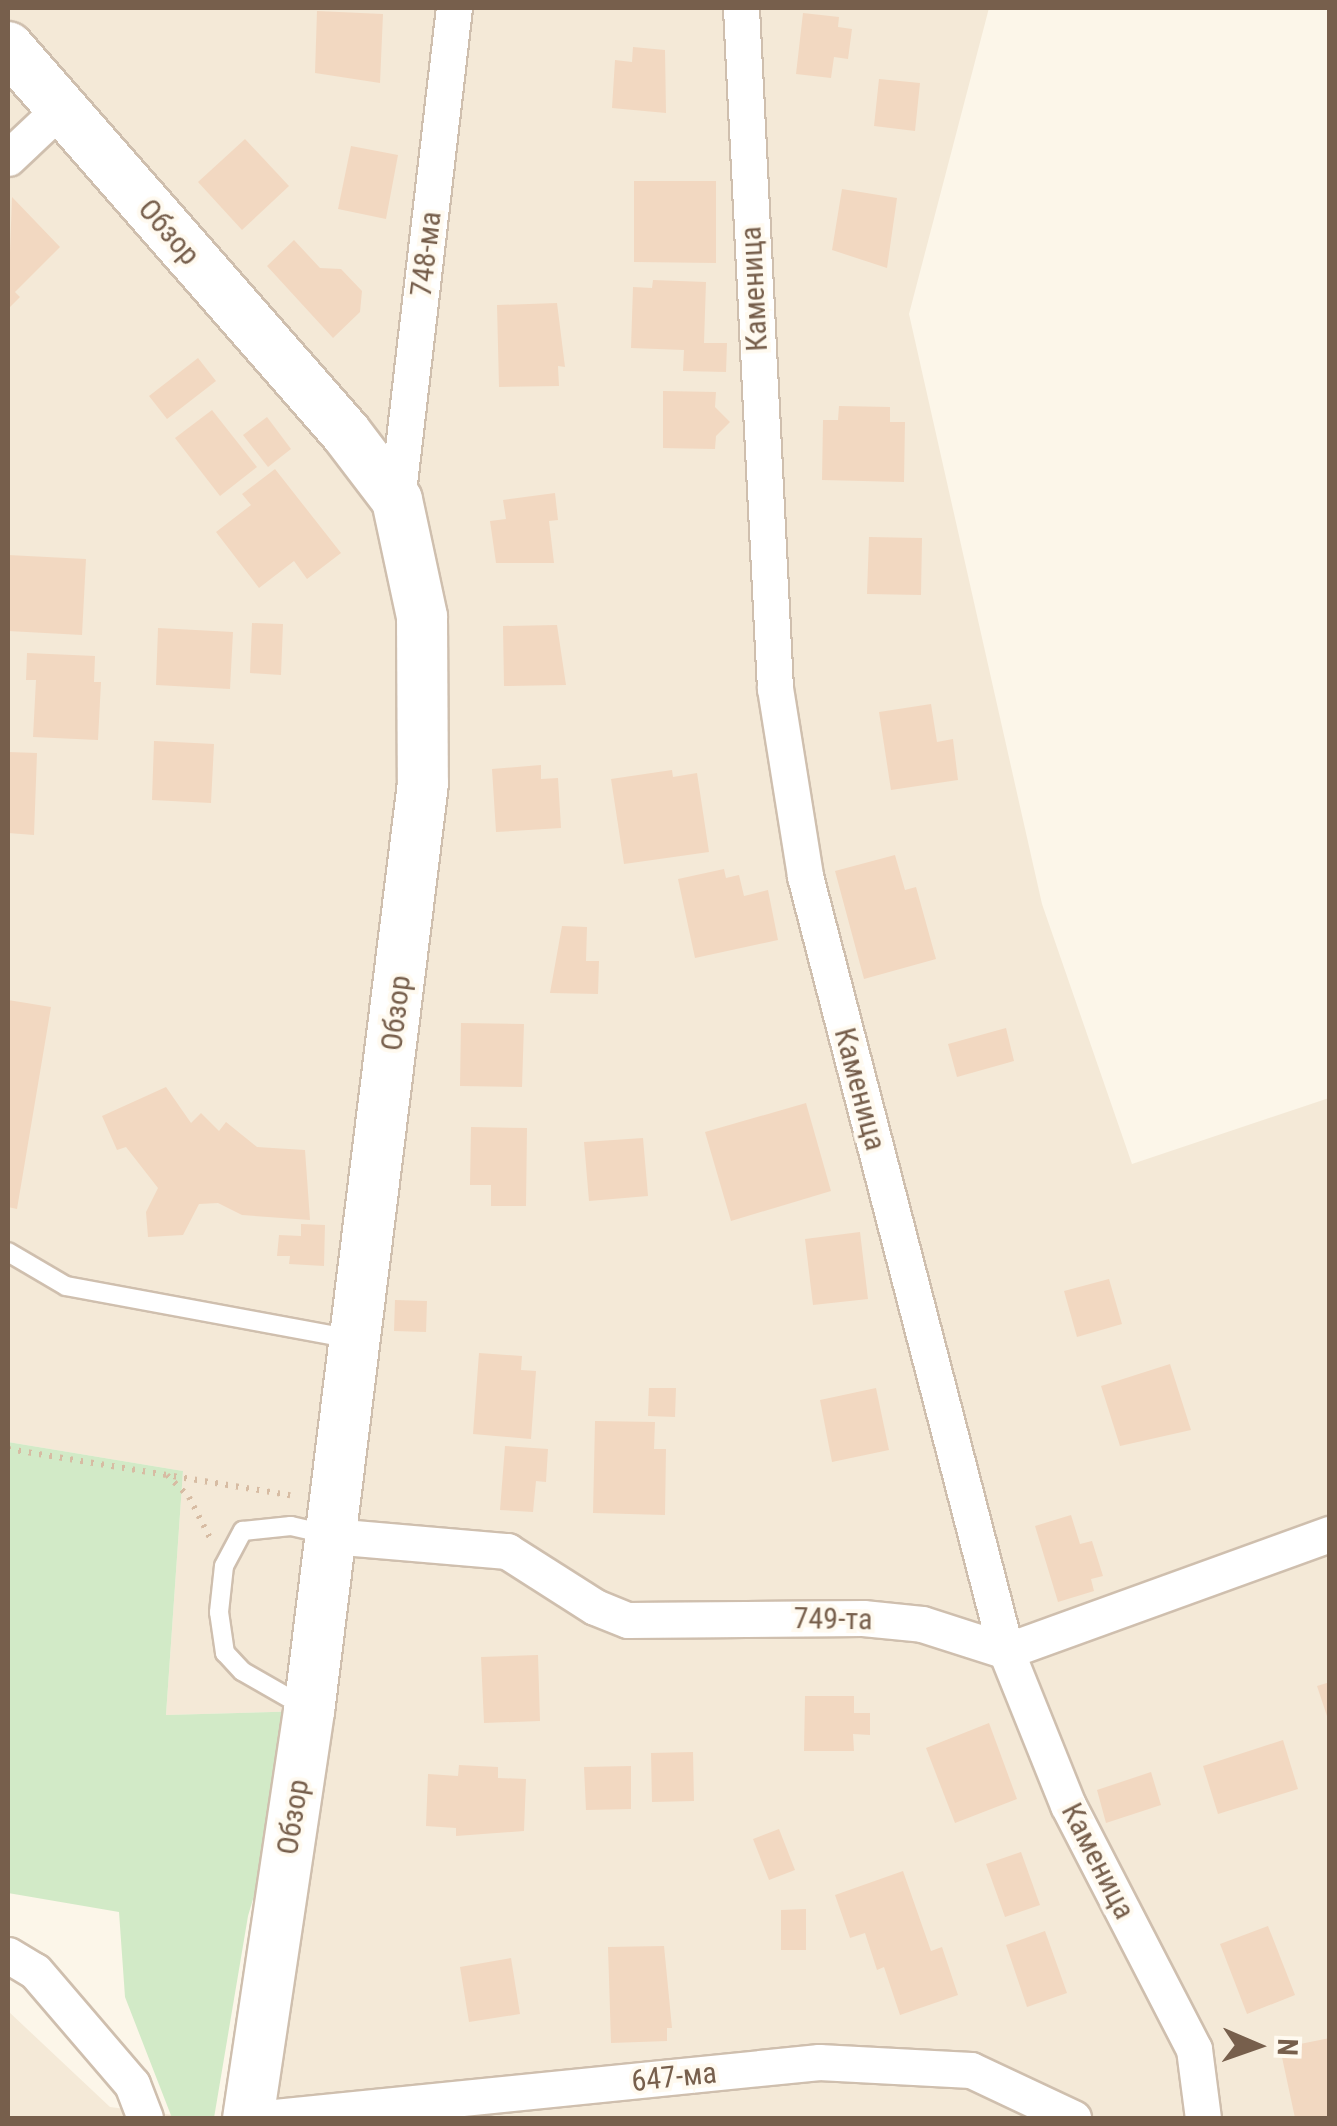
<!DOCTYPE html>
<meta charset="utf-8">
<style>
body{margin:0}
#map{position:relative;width:1337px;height:2126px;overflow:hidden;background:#fcf6e9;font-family:"Roboto Condensed",sans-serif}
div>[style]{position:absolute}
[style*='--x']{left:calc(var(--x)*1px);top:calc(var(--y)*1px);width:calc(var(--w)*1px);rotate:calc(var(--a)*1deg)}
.residential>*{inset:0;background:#f4e9d7}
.green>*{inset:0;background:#d2eac7}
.building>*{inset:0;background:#f2d8c1}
.path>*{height:6px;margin-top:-3px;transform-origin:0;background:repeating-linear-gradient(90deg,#d7bca3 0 2.5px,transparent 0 10.5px)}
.roads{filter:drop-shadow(2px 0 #cfbfae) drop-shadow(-2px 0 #cfbfae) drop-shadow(0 2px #cfbfae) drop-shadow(0 -2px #cfbfae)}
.lane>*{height:18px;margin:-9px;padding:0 9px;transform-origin:9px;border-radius:9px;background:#fff}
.street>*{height:35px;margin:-17.5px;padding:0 17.5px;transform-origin:17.5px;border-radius:17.5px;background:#fff}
.secondary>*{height:50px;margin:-25px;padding:0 25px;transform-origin:25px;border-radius:25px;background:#fff}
span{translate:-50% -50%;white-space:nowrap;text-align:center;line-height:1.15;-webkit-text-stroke:8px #fffaf0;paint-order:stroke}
.street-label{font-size:30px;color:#775f4c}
.frame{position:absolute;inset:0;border:10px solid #775f4c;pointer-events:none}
.north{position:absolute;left:1207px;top:1996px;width:100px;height:100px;-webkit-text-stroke:8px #fffaf0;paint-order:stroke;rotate:92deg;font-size:28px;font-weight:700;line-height:40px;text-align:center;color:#775f4c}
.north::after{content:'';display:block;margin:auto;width:35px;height:45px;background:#775f4c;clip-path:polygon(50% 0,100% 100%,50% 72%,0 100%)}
</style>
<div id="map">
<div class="residential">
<i style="clip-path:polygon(8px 8px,989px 8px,909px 314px,1042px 904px,1132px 1164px,1329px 1098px,1329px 2118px,272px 2118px,308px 1711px,166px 1715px,183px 1471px,8px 1442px)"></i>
<i style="clip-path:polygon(8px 2011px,110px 2107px,196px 2118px,8px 2118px)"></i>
</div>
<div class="green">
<i style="clip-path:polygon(8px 1442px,183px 1471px,166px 1715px,309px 1711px,248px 1916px,214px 2118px,172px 2118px,125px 1997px,119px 1912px,8px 1893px)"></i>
</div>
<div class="building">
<i style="clip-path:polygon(317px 11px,383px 14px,380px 83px,315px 73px)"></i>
<i style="clip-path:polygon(803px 13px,839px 17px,838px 27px,852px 29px,848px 59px,834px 57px,831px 78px,796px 74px)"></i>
<i style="clip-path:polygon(633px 47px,665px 50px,666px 113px,612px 108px,615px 60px,632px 62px)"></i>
<i style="clip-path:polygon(879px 79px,920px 83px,915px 131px,874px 126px)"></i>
<i style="clip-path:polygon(245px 139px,289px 186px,242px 230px,198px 182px)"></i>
<i style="clip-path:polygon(351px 146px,398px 155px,386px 219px,338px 209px)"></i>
<i style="clip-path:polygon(634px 181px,716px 181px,716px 263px,634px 262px)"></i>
<i style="clip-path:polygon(842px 189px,897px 198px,887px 268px,832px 250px)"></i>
<i style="clip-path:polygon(12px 197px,60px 247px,15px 292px,20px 297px,8px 309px)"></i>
<i style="clip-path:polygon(294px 240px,320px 268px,341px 269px,362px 291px,360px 312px,333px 338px,267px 266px)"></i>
<i style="clip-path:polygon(653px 280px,706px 282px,704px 343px,727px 343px,726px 372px,683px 371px,684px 350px,631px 348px,633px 287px,652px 288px)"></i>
<i style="clip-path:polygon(557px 303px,565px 367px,558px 366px,559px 386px,499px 387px,497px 305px)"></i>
<i style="clip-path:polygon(198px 358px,216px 381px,167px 419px,149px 396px)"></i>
<i style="clip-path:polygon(663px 391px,716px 392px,715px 407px,730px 422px,716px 436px,715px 449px,663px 448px)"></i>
<i style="clip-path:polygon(839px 406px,890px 407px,890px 422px,905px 422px,904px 482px,822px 480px,823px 420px,838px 420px)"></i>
<i style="clip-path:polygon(212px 410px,257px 467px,220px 496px,175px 438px)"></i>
<i style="clip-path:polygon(267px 417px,291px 449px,268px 467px,243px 435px)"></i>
<i style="clip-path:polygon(275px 469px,341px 553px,307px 579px,294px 561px,259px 588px,216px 532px,251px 505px,242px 494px)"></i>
<i style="clip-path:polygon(555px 493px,558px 520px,549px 521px,554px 563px,496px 563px,490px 521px,506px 519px,503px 500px)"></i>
<i style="clip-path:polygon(869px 537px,922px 538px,921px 595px,867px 594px)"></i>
<i style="clip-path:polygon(8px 555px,86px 559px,82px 635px,8px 631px)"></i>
<i style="clip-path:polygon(252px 623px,283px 624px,281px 675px,250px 673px)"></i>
<i style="clip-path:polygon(557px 625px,566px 685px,504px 686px,503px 626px)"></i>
<i style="clip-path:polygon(158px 628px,233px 632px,230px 689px,156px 685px)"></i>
<i style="clip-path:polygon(27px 653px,95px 656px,94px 682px,101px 682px,98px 740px,33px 737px,36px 680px,26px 680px)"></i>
<i style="clip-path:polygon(931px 704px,937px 742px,953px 739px,958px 780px,891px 790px,879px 712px)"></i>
<i style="clip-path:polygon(154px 741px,214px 744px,211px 803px,152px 800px)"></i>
<i style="clip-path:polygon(8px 752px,37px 753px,34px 835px,8px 833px)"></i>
<i style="clip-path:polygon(541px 765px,541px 779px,558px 778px,561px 828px,496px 832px,492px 769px)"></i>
<i style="clip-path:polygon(672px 770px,673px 777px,697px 773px,709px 852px,624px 864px,611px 779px)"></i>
<i style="clip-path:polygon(895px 855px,905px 890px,916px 887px,936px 959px,864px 979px,835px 871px)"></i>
<i style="clip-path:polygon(724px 869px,726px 878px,739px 875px,744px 896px,768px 890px,778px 940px,695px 958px,678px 879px)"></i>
<i style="clip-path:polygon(562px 926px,587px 927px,586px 961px,599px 961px,598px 994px,550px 993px)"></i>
<i style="clip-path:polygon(8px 1000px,51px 1007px,17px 1209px,8px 1207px)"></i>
<i style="clip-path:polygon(461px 1023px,524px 1024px,522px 1087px,460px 1086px)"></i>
<i style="clip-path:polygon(1006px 1028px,1014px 1061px,957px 1077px,948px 1044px)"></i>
<i style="clip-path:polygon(166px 1087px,191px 1123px,201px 1113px,219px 1131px,226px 1122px,257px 1147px,305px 1150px,310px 1220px,242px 1215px,218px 1203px,199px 1204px,183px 1235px,148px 1237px,146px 1212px,158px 1188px,126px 1147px,117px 1150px,102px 1116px)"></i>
<i style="clip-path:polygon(806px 1103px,831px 1191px,731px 1221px,705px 1132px)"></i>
<i style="clip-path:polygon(471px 1127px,527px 1128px,526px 1206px,491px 1206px,491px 1185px,470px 1185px)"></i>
<i style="clip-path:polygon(643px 1138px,648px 1196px,589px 1201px,584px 1142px)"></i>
<i style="clip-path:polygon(301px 1224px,325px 1225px,324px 1266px,289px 1264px,290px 1256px,277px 1256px,279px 1235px,301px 1236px)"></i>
<i style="clip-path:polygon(860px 1232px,868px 1299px,813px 1305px,805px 1239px)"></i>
<i style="clip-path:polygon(1109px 1279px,1122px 1324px,1077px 1337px,1064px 1291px)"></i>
<i style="clip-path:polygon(395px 1300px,427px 1301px,426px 1332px,394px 1331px)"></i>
<i style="clip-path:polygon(479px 1353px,522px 1356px,521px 1370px,536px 1371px,531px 1439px,473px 1434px)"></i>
<i style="clip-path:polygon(1170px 1364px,1191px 1430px,1120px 1446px,1101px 1386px)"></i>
<i style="clip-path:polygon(649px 1388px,676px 1388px,675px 1417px,648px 1416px)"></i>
<i style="clip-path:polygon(876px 1388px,889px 1450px,832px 1462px,820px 1400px)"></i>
<i style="clip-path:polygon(595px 1421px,655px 1422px,654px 1449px,666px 1449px,665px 1515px,593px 1513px)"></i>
<i style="clip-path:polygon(505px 1446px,548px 1449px,546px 1482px,536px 1481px,533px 1512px,500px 1510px)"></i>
<i style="clip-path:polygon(1071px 1515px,1080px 1544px,1092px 1541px,1103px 1576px,1091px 1579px,1094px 1591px,1058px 1602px,1035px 1526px)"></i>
<i style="clip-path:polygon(538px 1655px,540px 1721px,484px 1723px,481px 1657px)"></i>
<i style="clip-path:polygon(1330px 1682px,1330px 1722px,1329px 1722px,1317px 1686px)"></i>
<i style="clip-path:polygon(805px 1696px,854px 1696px,854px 1713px,870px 1713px,870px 1735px,853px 1734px,854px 1751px,804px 1751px)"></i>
<i style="clip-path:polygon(989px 1723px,1017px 1799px,955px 1823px,926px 1748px)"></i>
<i style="clip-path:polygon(1283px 1740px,1298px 1789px,1218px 1814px,1203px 1766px)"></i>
<i style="clip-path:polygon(693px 1752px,694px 1801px,652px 1802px,651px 1753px)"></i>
<i style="clip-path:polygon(459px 1765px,498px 1767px,498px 1778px,526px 1779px,524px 1831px,456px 1836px,456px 1828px,426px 1826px,428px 1774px,458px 1776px)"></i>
<i style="clip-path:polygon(631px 1766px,631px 1809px,586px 1810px,584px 1767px)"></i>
<i style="clip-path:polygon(1151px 1772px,1161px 1805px,1106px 1823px,1097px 1790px)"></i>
<i style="clip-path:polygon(779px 1829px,795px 1870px,769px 1880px,753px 1839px)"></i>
<i style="clip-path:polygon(1021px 1852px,1040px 1905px,1005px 1917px,986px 1864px)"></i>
<i style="clip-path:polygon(903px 1871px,931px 1951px,942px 1947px,958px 1995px,900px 2015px,884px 1967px,877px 1970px,865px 1933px,850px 1938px,835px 1895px)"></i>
<i style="clip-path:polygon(806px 1909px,806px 1950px,781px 1950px,781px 1910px)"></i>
<i style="clip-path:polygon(1268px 1926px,1295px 1995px,1247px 2014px,1220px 1944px)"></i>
<i style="clip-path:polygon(1045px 1931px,1067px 1993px,1027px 2007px,1006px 1945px)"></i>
<i style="clip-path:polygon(664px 1946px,672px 2028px,667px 2028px,667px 2041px,611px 2043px,608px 1947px)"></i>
<i style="clip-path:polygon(511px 1958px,520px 2014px,469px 2022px,460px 1967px)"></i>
<i style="clip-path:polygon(1330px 2038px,1330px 2118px,1295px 2118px,1280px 2048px)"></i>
</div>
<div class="path">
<i style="--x:8;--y:1449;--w:286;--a:9.3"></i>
<i style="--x:167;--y:1475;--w:31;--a:45"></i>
<i style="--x:189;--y:1497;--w:46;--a:62.9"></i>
</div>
<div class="roads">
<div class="lane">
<i style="--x:8;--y:1252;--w:67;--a:30.4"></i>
<i style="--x:66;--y:1286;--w:291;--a:10.5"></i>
<i style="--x:303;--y:1706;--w:70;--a:-150.2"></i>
<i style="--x:242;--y:1671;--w:25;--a:-133"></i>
<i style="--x:225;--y:1653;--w:41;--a:-98.3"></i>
<i style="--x:219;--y:1612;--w:46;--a:-83.8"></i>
<i style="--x:224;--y:1566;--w:40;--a:-62"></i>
<i style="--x:243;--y:1531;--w:48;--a:-5.9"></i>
<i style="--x:291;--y:1526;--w:36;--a:13"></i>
</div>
<div class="street">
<i style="--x:741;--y:8;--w:681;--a:87.14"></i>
<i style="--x:775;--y:688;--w:190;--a:80.9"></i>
<i style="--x:805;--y:876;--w:801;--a:75.46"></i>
<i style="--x:1006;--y:1651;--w:166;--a:68.1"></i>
<i style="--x:1068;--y:1805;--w:275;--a:62.7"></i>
<i style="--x:1194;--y:2049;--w:70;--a:82.6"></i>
<i style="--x:8;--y:158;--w:71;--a:-43.3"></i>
<i style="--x:397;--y:500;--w:495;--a:-83.4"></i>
<i style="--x:331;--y:1536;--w:177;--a:4.9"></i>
<i style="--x:507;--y:1551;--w:104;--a:32.5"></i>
<i style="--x:595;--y:1607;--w:35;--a:22"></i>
<i style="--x:628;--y:1620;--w:235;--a:-0.5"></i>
<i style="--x:863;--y:1618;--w:59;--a:5.8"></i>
<i style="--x:922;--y:1624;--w:88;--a:17.8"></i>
<i style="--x:1006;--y:1651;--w:344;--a:-19.9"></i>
<i style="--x:8;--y:1955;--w:31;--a:31"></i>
<i style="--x:35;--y:1971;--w:149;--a:49.4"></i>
<i style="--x:132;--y:2084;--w:36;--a:69"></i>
<i style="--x:265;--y:2118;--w:557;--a:-5.77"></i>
<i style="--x:819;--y:2062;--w:152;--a:3"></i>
<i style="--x:971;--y:2070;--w:113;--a:25.2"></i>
</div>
<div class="secondary">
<i style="--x:8;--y:47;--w:513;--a:48.79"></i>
<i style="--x:346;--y:433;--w:84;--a:52.7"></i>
<i style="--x:397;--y:500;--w:120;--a:77.9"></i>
<i style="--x:422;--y:617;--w:166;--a:89.7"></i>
<i style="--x:423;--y:783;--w:935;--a:97"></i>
<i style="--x:309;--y:1711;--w:412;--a:98.5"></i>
</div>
</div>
<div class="street-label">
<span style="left:169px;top:232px;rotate:49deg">Обзор</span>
<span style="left:426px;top:254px;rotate:-83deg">748-ма</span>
<span style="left:754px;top:289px;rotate:-93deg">Каменица</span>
<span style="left:396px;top:1013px;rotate:-83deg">Обзор</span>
<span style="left:860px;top:1089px;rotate:75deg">Каменица</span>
<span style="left:833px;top:1619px;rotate:1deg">749-та</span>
<span style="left:293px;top:1817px;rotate:-81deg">Обзор</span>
<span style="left:1098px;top:1861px;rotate:63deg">Каменица</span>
<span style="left:674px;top:2077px;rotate:-6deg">647-ма</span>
</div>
<div class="frame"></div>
<div class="north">N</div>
</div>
